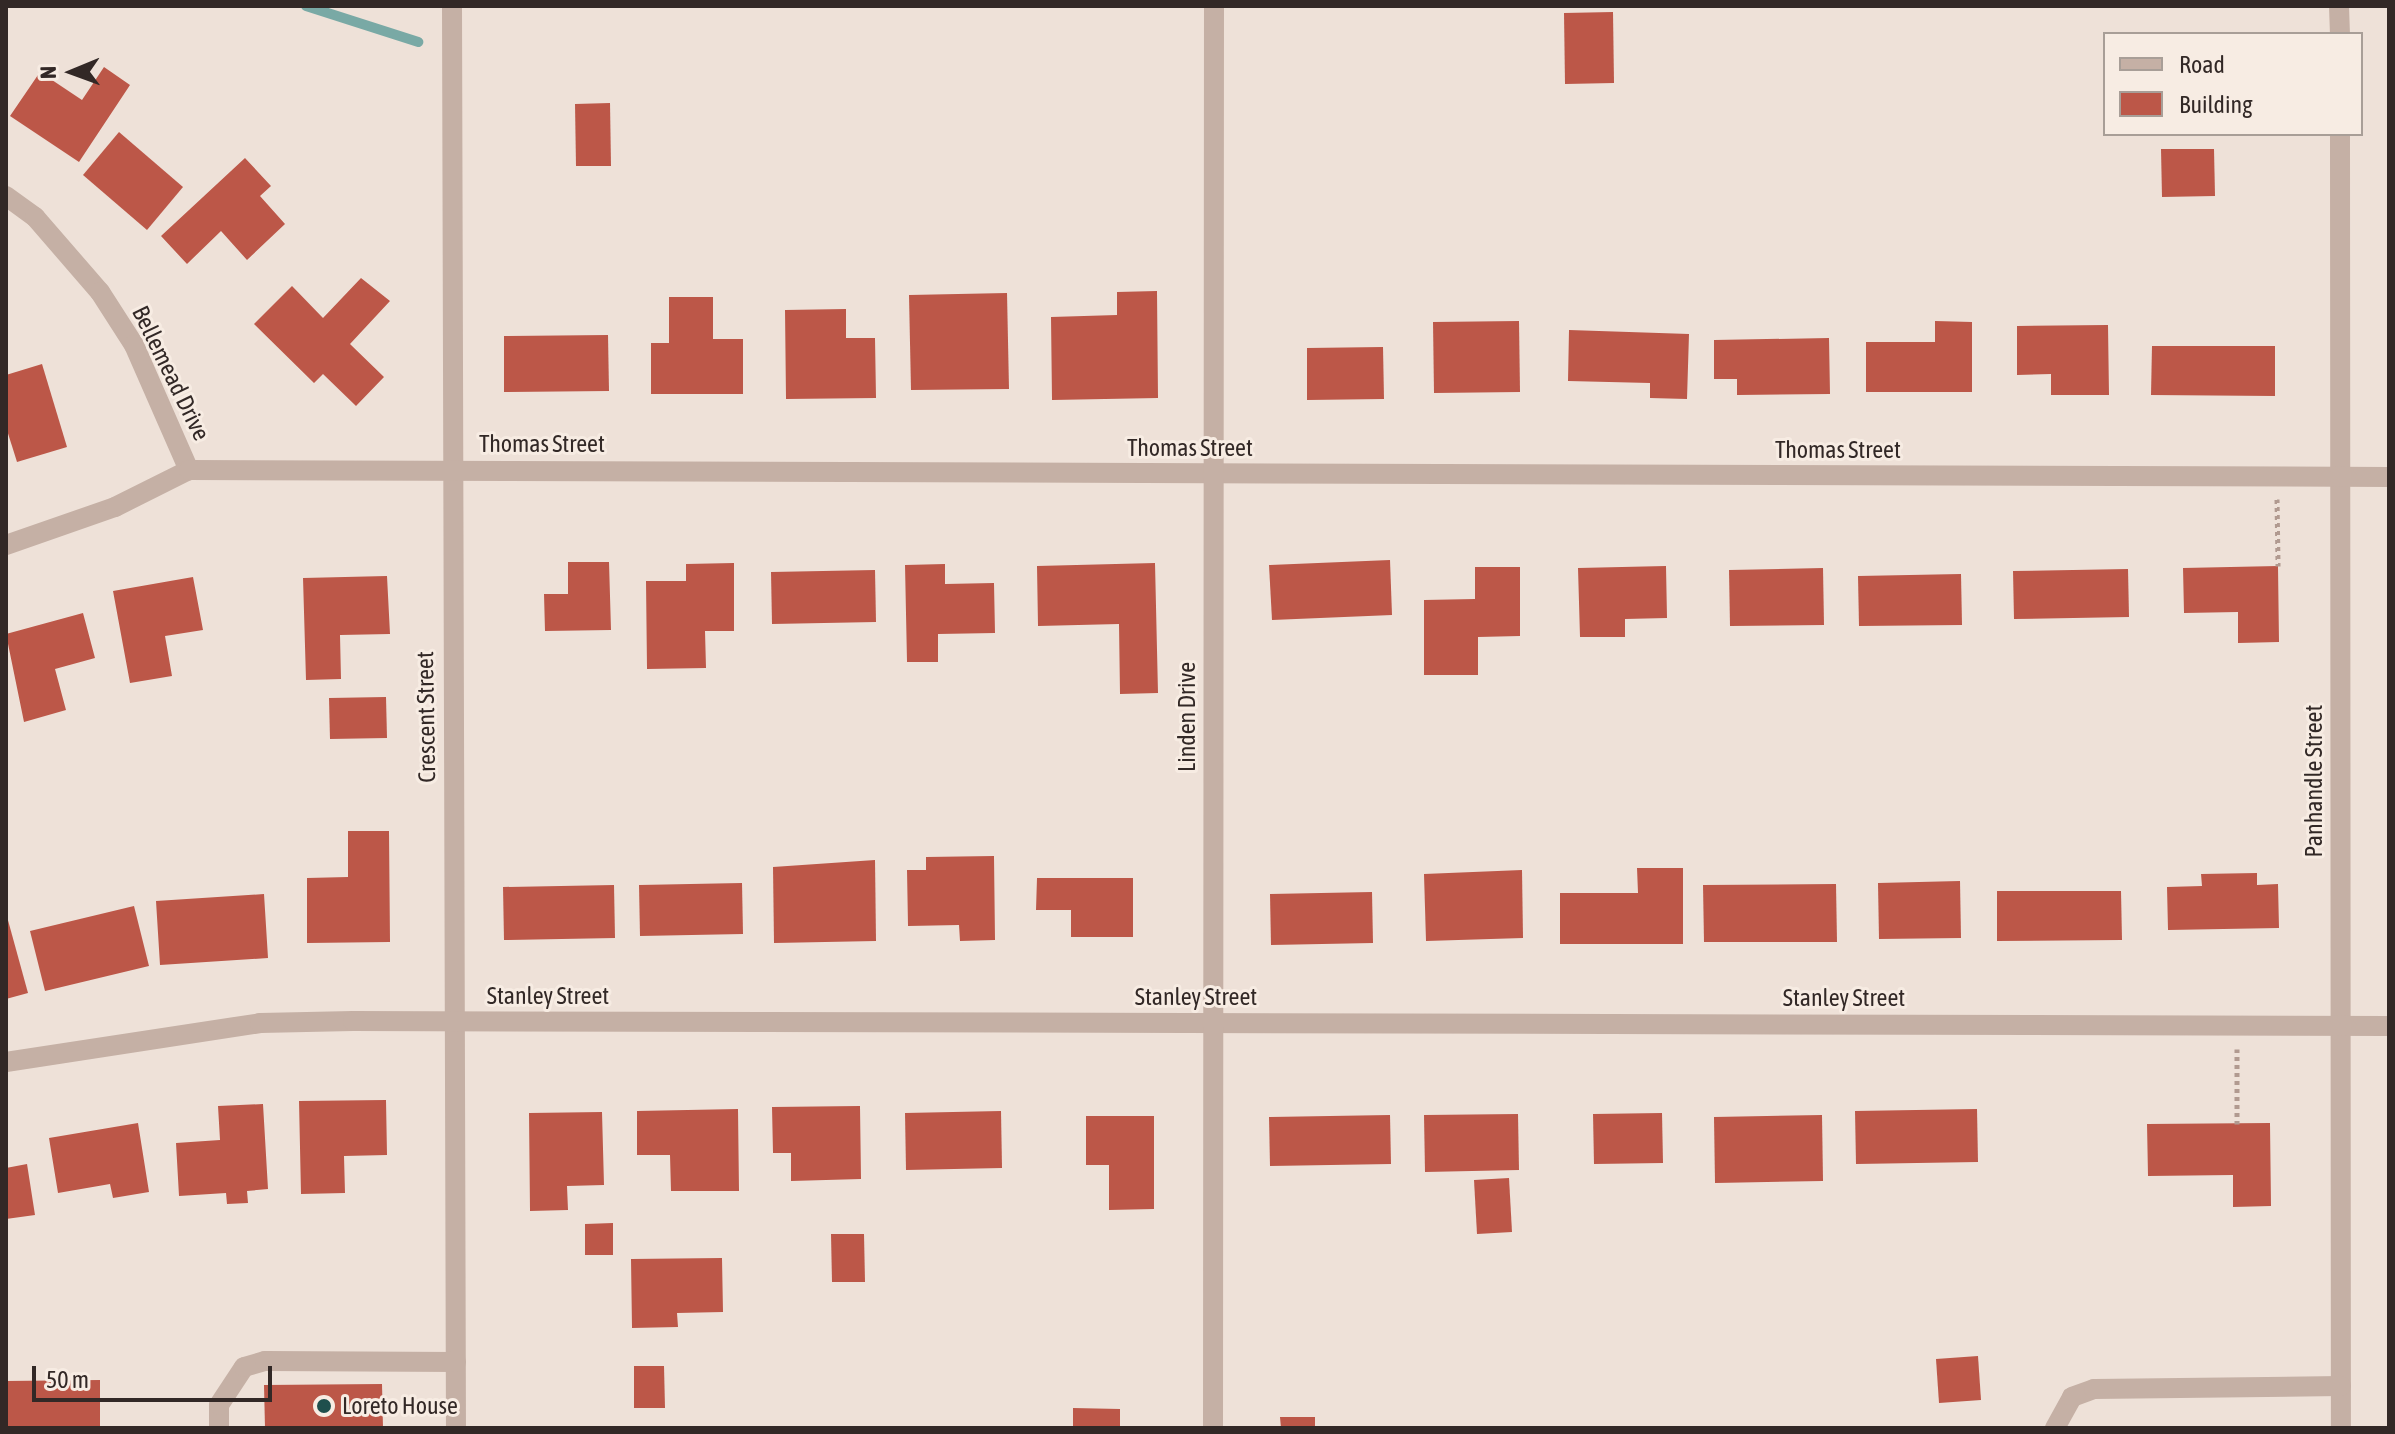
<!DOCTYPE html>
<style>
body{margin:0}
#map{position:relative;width:2395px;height:1434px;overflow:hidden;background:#eee1d8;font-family:"Asap Condensed",sans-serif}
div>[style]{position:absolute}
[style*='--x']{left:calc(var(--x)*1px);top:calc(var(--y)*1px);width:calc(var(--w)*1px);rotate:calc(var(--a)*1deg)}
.stream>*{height:10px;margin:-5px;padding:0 5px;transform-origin:5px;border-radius:5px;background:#79a9a5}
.building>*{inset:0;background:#bc5748}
.path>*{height:5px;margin-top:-2.5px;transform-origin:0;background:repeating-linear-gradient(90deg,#b19a90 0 4px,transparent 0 8px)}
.minor>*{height:20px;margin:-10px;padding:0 10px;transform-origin:10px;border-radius:10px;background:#c5b0a5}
.dots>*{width:22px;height:22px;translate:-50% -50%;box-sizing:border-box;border:4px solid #f7ece3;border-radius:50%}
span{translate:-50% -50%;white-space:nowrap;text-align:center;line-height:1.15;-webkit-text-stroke:6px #f7ece3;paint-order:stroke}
.street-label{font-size:24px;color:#322826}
.poi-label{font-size:24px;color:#322826}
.left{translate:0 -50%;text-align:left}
.frame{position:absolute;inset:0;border:8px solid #322826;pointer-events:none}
.legend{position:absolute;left:2103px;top:32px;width:260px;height:104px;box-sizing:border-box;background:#f7ece3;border:2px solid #a89e97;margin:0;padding:10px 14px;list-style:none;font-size:24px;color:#322826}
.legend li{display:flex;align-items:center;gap:16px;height:40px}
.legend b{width:40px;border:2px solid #a89e97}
.north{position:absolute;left:32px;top:32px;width:80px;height:80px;-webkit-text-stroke:6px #f7ece3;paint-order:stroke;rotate:269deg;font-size:22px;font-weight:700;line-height:32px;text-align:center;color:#322826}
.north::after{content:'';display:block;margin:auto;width:28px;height:36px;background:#322826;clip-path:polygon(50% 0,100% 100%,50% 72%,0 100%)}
.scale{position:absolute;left:32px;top:1366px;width:240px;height:36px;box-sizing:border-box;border:4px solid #322826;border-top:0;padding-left:10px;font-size:24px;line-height:28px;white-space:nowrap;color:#322826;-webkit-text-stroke:6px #f7ece3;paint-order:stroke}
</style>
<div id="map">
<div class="stream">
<i style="--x:306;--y:6;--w:118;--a:17.8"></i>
</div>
<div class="building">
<i style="clip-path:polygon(1613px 12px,1614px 83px,1565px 84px,1564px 13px)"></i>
<i style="clip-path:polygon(104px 67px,130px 85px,79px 162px,10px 116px,40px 72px,82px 100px)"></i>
<i style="clip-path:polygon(610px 103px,611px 166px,576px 166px,575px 104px)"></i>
<i style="clip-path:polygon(119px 132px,183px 187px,147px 230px,83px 175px)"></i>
<i style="clip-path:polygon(2161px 149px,2214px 149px,2215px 196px,2162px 197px)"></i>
<i style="clip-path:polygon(245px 158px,271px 186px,260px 196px,285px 224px,247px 260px,221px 231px,187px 264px,161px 236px)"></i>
<i style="clip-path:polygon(361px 278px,390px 301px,350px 344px,384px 377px,356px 406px,323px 374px,314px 383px,254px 324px,292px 286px,323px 318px)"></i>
<i style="clip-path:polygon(1157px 291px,1158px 398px,1052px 400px,1051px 317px,1117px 315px,1117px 292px)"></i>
<i style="clip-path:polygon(1007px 293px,1009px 389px,911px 390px,909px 295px)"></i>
<i style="clip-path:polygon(669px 297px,713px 297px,713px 339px,743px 339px,743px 394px,651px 394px,651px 343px,669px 343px)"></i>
<i style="clip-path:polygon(846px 309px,846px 338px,875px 338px,876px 398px,786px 399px,785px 310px)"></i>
<i style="clip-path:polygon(1519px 321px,1520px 392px,1434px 393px,1433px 322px)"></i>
<i style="clip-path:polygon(1935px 321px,1972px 322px,1972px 392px,1866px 392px,1866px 342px,1935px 342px)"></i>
<i style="clip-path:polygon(2108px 325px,2109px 395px,2051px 395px,2051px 374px,2017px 375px,2017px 326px)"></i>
<i style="clip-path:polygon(1569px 330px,1689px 334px,1687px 399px,1650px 398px,1650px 383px,1568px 381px)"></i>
<i style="clip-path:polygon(608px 335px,609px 391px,504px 392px,504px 336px)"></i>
<i style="clip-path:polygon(1829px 338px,1830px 394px,1737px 395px,1737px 379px,1714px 379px,1714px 340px)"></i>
<i style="clip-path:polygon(2152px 346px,2275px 346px,2275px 396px,2151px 395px)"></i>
<i style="clip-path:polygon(1383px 347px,1384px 399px,1307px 400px,1307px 348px)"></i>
<i style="clip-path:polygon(42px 364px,67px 447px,17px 462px,6px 427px,6px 375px)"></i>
<i style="clip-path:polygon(1390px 560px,1392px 615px,1272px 620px,1269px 565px)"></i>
<i style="clip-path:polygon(568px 562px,609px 562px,611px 630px,545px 631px,544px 594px,568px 594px)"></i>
<i style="clip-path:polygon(734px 563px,734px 631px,705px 631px,706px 668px,647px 669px,646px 581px,686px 581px,686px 564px)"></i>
<i style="clip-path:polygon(1155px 563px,1158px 693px,1120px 694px,1119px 624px,1038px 626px,1037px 566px)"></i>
<i style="clip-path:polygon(945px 564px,945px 584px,994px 583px,995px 633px,938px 634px,938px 662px,907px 662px,905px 565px)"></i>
<i style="clip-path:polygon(1666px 566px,1667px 618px,1625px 619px,1625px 637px,1580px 637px,1578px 568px)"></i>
<i style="clip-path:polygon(2278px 566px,2279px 642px,2238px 643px,2238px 612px,2184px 613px,2183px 568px)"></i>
<i style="clip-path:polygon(1475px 567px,1520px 567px,1520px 636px,1478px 637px,1478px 675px,1424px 675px,1424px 600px,1475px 599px)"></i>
<i style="clip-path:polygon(1823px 568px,1824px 625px,1730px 626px,1729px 570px)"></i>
<i style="clip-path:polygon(2128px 569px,2129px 617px,2014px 619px,2013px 571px)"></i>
<i style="clip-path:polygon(875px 570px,876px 622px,772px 624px,771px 572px)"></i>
<i style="clip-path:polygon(1961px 574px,1962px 625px,1859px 626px,1858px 576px)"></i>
<i style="clip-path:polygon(387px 576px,390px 634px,340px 635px,341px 679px,306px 680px,303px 578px)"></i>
<i style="clip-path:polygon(193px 577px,203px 630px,165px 636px,172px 676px,130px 683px,113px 591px)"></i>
<i style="clip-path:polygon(83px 613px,95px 658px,55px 669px,66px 710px,24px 722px,6px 634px)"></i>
<i style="clip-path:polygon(386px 697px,387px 738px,330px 739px,329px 698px)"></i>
<i style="clip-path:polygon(348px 831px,389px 831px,390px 942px,307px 943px,307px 878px,348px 877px)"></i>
<i style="clip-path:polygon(994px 856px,995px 940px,960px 941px,959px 925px,908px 926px,907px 870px,926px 870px,926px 857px)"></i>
<i style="clip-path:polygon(875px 860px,876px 941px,774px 943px,773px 867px)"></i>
<i style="clip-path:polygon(1637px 868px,1683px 868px,1683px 944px,1560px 944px,1560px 893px,1638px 893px)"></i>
<i style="clip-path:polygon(1522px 870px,1523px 938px,1426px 941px,1424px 874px)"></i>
<i style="clip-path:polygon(2257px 873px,2257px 885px,2278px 884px,2279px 928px,2168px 930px,2167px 887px,2202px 886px,2201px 874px)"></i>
<i style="clip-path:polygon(1037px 878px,1133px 878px,1133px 937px,1071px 937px,1071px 910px,1036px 910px)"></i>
<i style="clip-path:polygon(1960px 881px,1961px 938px,1879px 939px,1878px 883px)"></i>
<i style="clip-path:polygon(742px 883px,743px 934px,640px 936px,639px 885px)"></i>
<i style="clip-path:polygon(1836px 884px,1837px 942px,1704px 942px,1703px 885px)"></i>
<i style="clip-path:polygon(614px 885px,615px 938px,504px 940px,503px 887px)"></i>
<i style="clip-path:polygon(1997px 891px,2121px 891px,2122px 940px,1997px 941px)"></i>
<i style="clip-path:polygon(1372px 892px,1373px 943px,1271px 945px,1270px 894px)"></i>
<i style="clip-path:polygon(264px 894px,268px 958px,160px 965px,156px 901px)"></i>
<i style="clip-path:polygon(134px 906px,149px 966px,45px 991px,30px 931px)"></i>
<i style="clip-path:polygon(6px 913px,28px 993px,6px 999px)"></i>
<i style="clip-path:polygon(386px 1100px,387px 1155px,344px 1156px,345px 1193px,301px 1194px,299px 1101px)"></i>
<i style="clip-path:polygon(263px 1104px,268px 1189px,247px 1191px,248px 1203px,227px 1204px,226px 1193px,179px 1196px,176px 1143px,220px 1140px,218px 1106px)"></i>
<i style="clip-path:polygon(860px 1106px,861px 1179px,791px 1181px,791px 1153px,773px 1153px,772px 1107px)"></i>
<i style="clip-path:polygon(738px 1109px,739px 1191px,671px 1191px,670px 1155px,637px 1155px,637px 1111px)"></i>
<i style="clip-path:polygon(1977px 1109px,1978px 1162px,1856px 1164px,1855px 1111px)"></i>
<i style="clip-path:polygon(1001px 1111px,1002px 1168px,906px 1170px,905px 1113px)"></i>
<i style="clip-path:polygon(602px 1112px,604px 1185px,567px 1186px,568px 1210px,530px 1211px,529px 1113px)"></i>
<i style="clip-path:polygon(1662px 1113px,1663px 1163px,1594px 1164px,1593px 1114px)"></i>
<i style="clip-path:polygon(1518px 1114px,1519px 1170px,1425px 1172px,1424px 1115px)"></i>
<i style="clip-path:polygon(1390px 1115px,1391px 1164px,1270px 1166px,1269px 1117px)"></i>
<i style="clip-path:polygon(1822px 1115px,1823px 1181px,1715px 1183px,1714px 1117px)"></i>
<i style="clip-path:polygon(1086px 1116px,1154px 1116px,1154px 1209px,1109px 1210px,1109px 1165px,1086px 1165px)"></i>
<i style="clip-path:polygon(138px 1123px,149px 1192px,113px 1198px,110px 1184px,58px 1193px,49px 1138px)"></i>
<i style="clip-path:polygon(2270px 1123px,2271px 1206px,2233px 1207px,2233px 1175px,2148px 1176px,2147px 1124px)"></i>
<i style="clip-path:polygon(27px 1164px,35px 1215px,6px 1219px,6px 1168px)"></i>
<i style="clip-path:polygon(1509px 1178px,1512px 1232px,1477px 1234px,1474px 1180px)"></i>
<i style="clip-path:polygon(613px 1223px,613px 1255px,585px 1255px,585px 1224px)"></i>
<i style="clip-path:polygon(831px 1234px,864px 1234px,865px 1282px,832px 1282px)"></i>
<i style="clip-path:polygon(722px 1258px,723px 1312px,677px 1313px,678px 1327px,632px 1328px,631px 1259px)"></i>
<i style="clip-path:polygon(1978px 1356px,1981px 1400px,1939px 1403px,1936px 1359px)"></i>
<i style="clip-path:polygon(634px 1366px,664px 1366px,665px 1408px,634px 1408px)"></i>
<i style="clip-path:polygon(100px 1380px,100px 1428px,6px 1428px,6px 1381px)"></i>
<i style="clip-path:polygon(382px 1384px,383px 1428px,265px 1428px,264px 1385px)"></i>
<i style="clip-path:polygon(1073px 1408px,1120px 1409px,1120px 1428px,1073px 1428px)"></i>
<i style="clip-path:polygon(1280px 1417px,1315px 1417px,1315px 1428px,1281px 1428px)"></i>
</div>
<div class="path">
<i style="--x:2277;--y:499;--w:67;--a:89.1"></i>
<i style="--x:2237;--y:1049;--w:75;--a:90"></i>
</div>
<div class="minor">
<i style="--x:452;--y:6;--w:1422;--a:89.84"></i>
<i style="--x:2339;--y:6;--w:28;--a:88"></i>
<i style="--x:2340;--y:134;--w:1294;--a:89.96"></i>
<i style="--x:6;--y:196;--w:36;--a:36"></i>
<i style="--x:35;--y:217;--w:99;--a:49.1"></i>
<i style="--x:100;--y:292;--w:63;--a:57.3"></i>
<i style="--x:134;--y:345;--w:137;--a:66.3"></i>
<i style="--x:6;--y:545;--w:115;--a:-19.2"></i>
<i style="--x:115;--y:507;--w:83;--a:-26.6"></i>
<i style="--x:189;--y:470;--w:2200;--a:0.18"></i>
<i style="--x:6;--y:1062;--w:257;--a:-8.7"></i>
<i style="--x:260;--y:1023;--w:93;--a:-1.2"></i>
<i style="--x:353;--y:1021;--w:2036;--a:0.14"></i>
<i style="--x:219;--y:1428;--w:23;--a:-90"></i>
<i style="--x:219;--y:1405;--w:45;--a:-56.7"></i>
<i style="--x:244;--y:1367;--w:22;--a:-16"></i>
<i style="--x:265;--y:1361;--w:191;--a:0.3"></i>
<i style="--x:1213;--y:1428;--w:1422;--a:-89.96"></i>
<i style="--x:2055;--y:1428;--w:35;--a:-61"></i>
<i style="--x:2072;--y:1397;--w:23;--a:-20"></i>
<i style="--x:2094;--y:1389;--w:247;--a:-0.7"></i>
</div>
<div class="dots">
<i style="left:324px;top:1406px;background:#1f4f4d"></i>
</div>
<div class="street-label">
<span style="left:171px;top:373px;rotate:64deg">Bellemead Drive</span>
<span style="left:542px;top:444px">Thomas Street</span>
<span style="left:1190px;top:448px">Thomas Street</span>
<span style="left:1838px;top:450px">Thomas Street</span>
<span style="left:426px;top:717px;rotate:-91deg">Crescent Street</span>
<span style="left:1187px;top:717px;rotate:-90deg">Linden Drive</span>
<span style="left:2314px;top:781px;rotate:-90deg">Panhandle Street</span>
<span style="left:548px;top:996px">Stanley Street</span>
<span style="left:1196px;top:997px">Stanley Street</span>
<span style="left:1844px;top:998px">Stanley Street</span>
</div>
<div class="poi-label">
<span class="left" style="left:342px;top:1406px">Loreto House</span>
</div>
<div class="frame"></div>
<ul class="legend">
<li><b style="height:10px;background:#c5b0a5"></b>Road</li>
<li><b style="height:22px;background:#bc5748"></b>Building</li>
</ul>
<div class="north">N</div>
<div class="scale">50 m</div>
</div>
